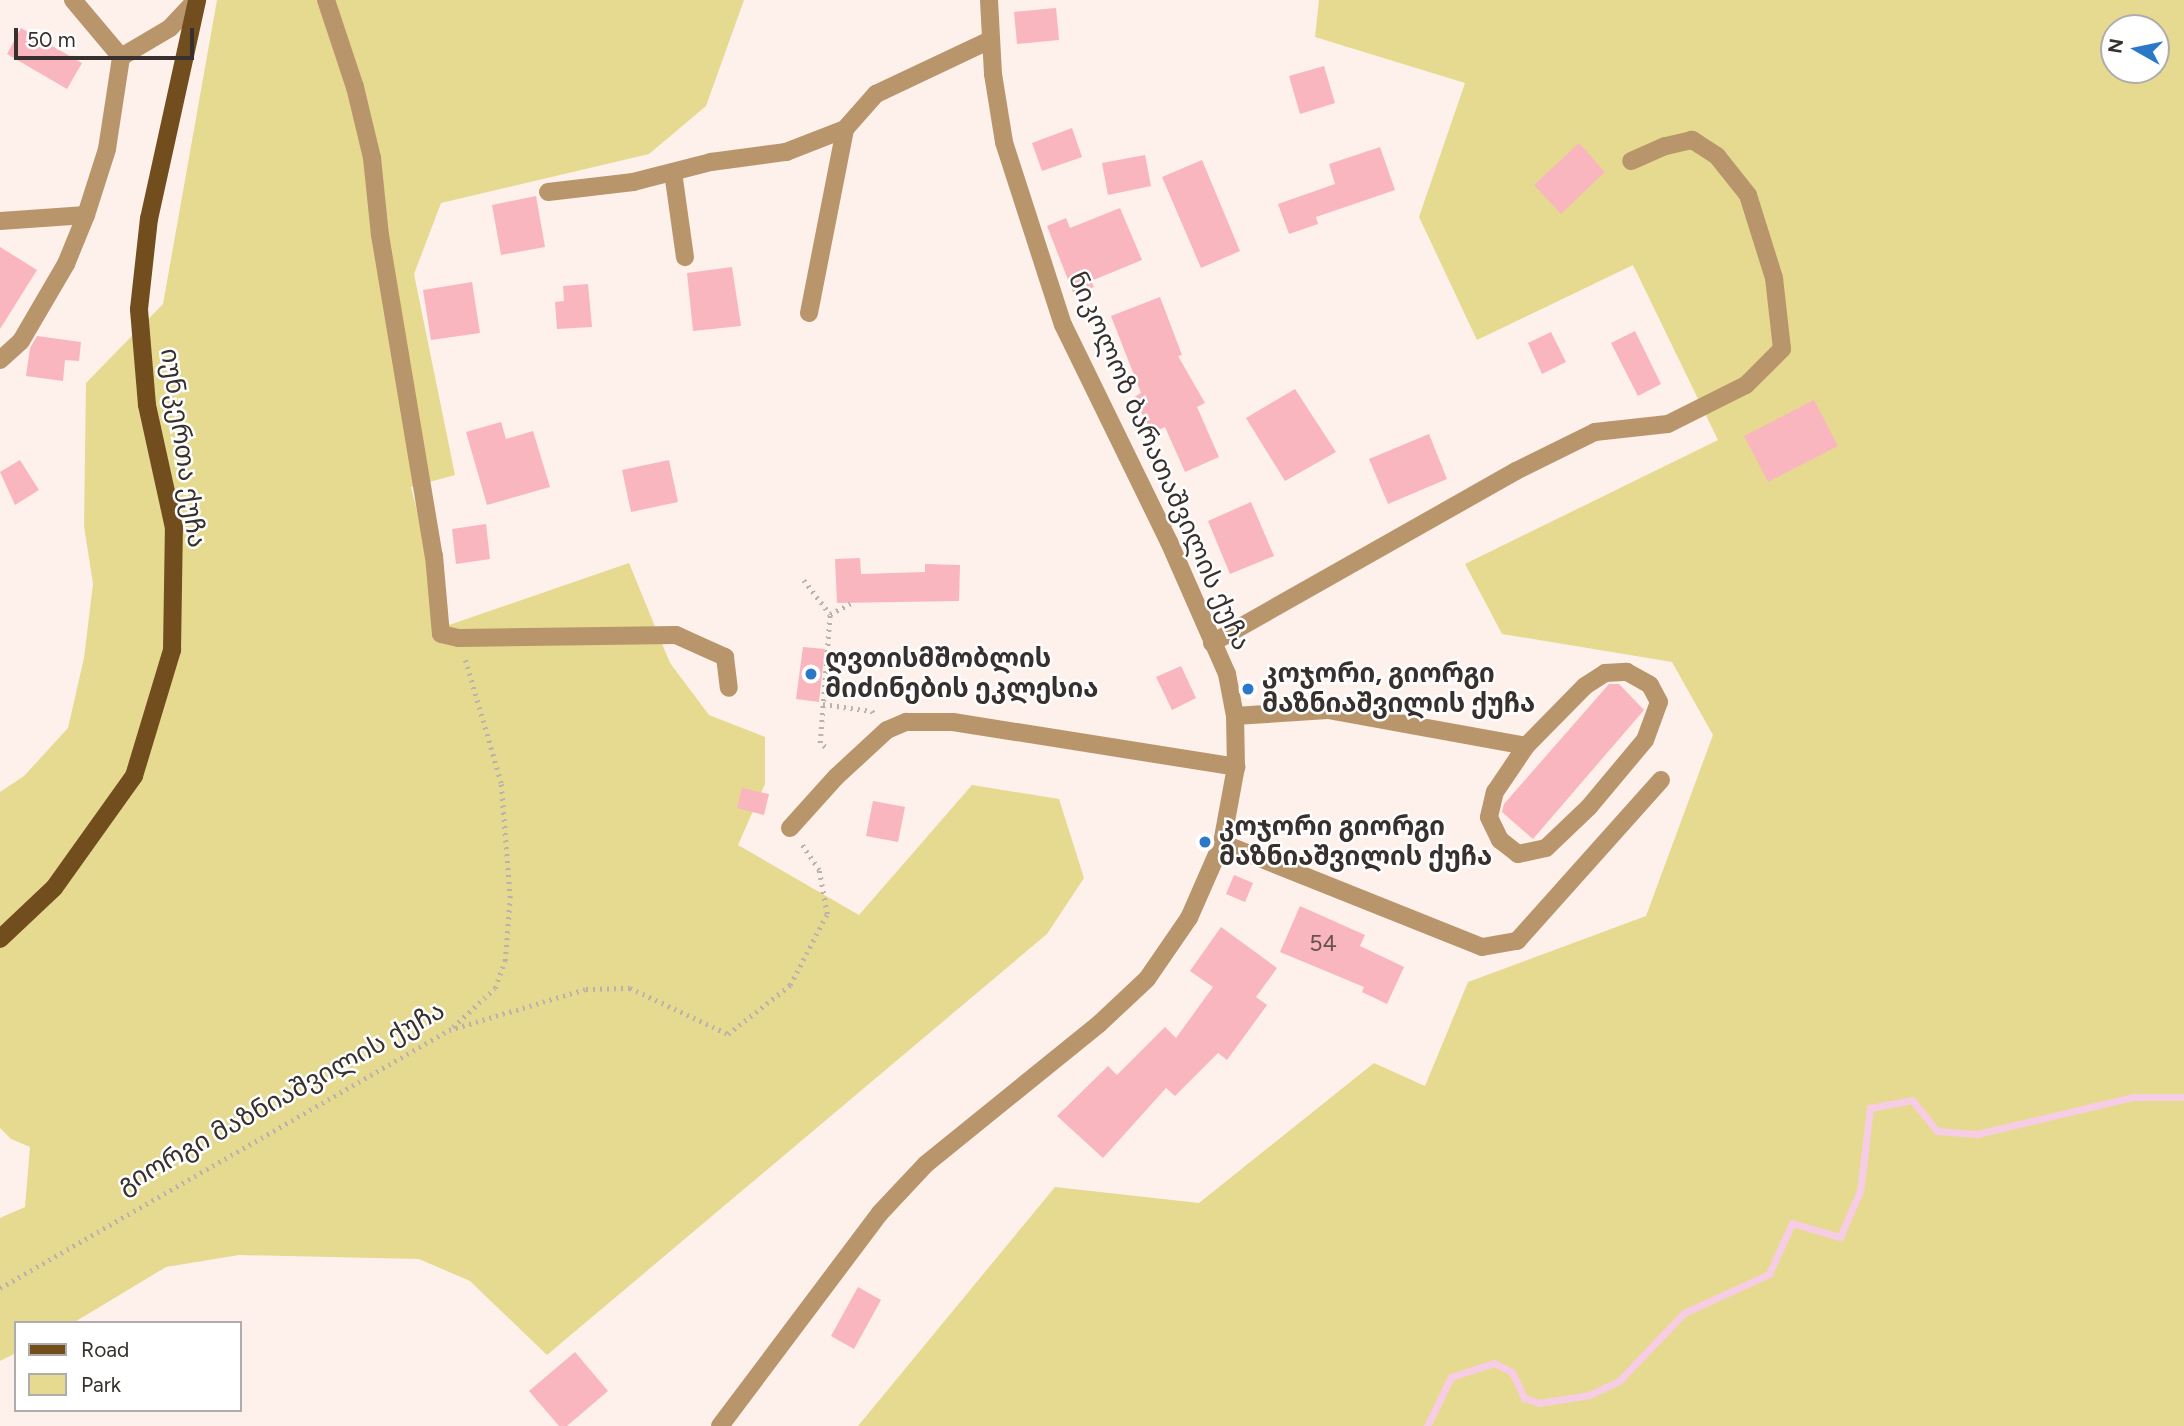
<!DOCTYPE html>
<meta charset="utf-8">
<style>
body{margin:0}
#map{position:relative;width:2184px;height:1426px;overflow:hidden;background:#fef0eb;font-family:Figtree,"Noto Sans Georgian",sans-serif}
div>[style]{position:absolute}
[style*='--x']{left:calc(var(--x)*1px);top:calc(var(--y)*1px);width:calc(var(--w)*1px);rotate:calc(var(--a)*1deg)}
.green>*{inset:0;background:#e6da90}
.stream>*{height:7px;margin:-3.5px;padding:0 3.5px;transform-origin:3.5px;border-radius:3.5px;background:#f7cde6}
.building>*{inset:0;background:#f9b6be}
.path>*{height:4.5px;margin-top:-2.25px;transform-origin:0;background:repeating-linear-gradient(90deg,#bcb1ad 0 2px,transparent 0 7px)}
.minor>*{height:18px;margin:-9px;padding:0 9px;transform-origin:9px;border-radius:9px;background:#b9956c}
.major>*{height:18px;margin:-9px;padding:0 9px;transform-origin:9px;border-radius:9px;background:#724e1e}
.dots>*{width:19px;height:19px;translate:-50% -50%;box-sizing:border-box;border:4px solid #fff;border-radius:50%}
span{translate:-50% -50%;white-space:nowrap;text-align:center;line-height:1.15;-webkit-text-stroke:5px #fff;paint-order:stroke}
.number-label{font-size:23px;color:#685252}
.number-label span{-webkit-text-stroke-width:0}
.street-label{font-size:26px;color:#37302e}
.poi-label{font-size:26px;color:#37302e;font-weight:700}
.left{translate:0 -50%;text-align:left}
.legend{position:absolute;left:14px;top:1321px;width:228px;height:91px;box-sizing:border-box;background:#fff;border:2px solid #afacab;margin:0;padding:9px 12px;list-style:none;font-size:21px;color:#37302e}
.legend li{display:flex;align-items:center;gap:14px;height:35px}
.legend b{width:35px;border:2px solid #afacab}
.north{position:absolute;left:2100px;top:14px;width:70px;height:70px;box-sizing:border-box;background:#fff;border:2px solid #afacab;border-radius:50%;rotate:279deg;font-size:19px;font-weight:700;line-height:28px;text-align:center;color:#37302e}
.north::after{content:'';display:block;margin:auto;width:24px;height:32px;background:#2b78c8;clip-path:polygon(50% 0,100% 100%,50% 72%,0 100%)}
.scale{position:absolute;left:14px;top:28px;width:180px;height:32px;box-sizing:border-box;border:4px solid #37302e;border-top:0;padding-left:9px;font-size:21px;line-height:24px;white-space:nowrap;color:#37302e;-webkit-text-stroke:5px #fff;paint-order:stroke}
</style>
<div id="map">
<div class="green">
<i style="clip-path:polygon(217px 0,744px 0,706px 106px,649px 154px,441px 203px,414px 274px,455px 475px,411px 487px,446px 626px,629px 563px,670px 663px,709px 715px,765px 737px,765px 784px,738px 845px,859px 915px,972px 785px,1059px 799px,1084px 878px,1047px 934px,547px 1355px,470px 1281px,419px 1259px,239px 1255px,166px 1267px,73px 1323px,16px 1323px,16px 1353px,0 1361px,0 1218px,25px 1207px,30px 1147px,11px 1139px,0 1128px,0 792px,24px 776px,68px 728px,84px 658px,93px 584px,84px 526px,86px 383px,163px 304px)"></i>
<i style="clip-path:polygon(evenodd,1319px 0,2184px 0,2184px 1426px,858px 1426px,1055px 1187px,1199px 1203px,1374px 1063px,1425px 1086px,1468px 982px,1646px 916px,1713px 735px,1672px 662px,1502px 634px,1465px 564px,1718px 440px,1633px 265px,1477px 340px,1419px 217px,1465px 83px,1315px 37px,1319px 0,2114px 28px,2156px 28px,2156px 70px,2114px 70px,2114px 28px)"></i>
</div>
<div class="stream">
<i style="--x:1427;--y:1426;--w:55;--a:-63.9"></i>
<i style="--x:1451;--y:1377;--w:45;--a:-18"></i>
<i style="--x:1494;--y:1363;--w:20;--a:27"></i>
<i style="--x:1512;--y:1372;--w:29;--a:65"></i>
<i style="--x:1524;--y:1398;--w:16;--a:18"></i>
<i style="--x:1539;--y:1403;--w:51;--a:-9.1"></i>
<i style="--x:1589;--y:1395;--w:33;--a:-25"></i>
<i style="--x:1619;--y:1381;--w:94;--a:-46.3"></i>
<i style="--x:1684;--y:1313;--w:94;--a:-24.6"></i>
<i style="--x:1769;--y:1274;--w:56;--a:-65.7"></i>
<i style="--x:1792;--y:1223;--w:50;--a:16.3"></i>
<i style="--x:1840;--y:1237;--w:50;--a:-66.5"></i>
<i style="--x:1860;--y:1191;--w:84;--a:-83.1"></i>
<i style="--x:1870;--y:1108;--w:43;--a:-10.8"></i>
<i style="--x:1912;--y:1100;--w:40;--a:51"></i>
<i style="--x:1937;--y:1131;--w:40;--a:4.3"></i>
<i style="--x:1977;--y:1134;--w:161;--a:-13.3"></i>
<i style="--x:2134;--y:1097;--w:50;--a:0"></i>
</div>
<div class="building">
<i style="clip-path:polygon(1056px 8px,1059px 40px,1017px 44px,1014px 12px)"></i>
<i style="clip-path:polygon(21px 28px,82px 63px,67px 89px,7px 54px)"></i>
<i style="clip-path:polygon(1324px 66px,1335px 103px,1300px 114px,1289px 76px)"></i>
<i style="clip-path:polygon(1072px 128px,1082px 157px,1042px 171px,1032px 143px)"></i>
<i style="clip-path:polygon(1579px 143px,1605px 172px,1561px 214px,1534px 185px)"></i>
<i style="clip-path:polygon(1380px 147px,1395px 190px,1316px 217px,1318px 224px,1289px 234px,1278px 204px,1335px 184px,1329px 164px)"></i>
<i style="clip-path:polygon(1145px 155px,1151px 186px,1108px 195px,1102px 163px)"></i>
<i style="clip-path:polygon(1202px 160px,1240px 251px,1201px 268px,1162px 177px)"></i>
<i style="clip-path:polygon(536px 196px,545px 247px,501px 255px,492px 205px)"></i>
<i style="clip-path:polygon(1120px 208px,1142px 260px,1091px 281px,1094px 287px,1074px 295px,1047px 226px,1066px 218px,1070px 228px)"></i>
<i style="clip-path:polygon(0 247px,37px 270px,0 329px)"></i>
<i style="clip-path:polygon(732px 267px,741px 326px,693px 331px,687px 273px)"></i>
<i style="clip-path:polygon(472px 282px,480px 333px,431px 340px,423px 290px)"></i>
<i style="clip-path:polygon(588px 284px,592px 327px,557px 329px,555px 302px,564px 301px,563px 286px)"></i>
<i style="clip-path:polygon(1160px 297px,1182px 355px,1178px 356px,1205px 403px,1197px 407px,1219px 457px,1185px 472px,1165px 427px,1153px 433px,1133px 398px,1141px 393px,1111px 316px)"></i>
<i style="clip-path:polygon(1635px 331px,1661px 384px,1638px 396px,1611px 343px)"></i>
<i style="clip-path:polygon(1551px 332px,1566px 362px,1542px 374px,1528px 343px)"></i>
<i style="clip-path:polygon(37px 336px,81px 342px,79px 361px,65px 360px,63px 381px,26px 376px,30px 348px)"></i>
<i style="clip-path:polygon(1295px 389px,1336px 452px,1285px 481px,1246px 418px)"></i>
<i style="clip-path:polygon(1814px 400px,1838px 446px,1768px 482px,1744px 436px)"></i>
<i style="clip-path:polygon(501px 422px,506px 439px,533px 431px,550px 487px,487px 505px,466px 432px)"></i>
<i style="clip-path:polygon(1429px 434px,1447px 479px,1388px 504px,1369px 459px)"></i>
<i style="clip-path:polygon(20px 460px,39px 490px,15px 505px,0 472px)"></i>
<i style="clip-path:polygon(669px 460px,678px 502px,631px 512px,622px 470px)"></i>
<i style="clip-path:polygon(1251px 502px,1274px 556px,1230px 574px,1208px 521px)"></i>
<i style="clip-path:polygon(486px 524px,490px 559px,456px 564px,452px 529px)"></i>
<i style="clip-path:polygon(860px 558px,861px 574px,925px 572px,925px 564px,960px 565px,959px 601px,837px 603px,835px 559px)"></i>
<i style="clip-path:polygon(803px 647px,825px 649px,819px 702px,796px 699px)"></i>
<i style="clip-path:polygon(1181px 666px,1196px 698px,1172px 710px,1156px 677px)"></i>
<i style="clip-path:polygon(1609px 684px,1619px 684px,1644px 710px,1533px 839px,1502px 812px,1504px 804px)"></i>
<i style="clip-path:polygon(742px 788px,769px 794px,764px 815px,737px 808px)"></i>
<i style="clip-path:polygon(873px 801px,905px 807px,898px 842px,866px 836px)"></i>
<i style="clip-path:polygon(1234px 875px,1253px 883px,1245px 902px,1226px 894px)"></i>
<i style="clip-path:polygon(1300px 906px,1365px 935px,1360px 946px,1404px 967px,1387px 1004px,1362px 992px,1364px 987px,1280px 952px)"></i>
<i style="clip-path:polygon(1221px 927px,1277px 968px,1256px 997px,1267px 1005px,1227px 1060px,1218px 1053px,1175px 1096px,1166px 1088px,1103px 1158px,1057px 1116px,1108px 1066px,1117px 1075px,1165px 1027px,1176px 1038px,1213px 987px,1190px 971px)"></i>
<i style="clip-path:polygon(858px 1287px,881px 1300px,854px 1349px,831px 1336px)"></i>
<i style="clip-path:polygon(575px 1352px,608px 1391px,567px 1426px,559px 1426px,529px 1391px)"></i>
</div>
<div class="path">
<i style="--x:804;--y:580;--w:43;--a:52.6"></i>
<i style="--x:830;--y:614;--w:25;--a:-27"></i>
<i style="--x:823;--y:704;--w:49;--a:8.1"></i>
<i style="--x:872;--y:711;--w:6;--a:51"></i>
<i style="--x:825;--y:747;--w:6;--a:-141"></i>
<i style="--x:820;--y:743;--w:129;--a:-85.6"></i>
<i style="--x:453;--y:1027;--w:57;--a:-42.9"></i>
<i style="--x:495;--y:988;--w:29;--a:-70"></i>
<i style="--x:505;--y:961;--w:63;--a:-85.5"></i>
<i style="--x:510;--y:898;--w:115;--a:-94.5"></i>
<i style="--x:501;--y:783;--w:132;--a:-106.2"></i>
<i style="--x:0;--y:1288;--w:518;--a:-29.88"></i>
<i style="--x:449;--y:1030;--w:143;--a:-16.7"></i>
<i style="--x:586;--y:989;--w:44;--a:-1.3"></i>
<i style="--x:630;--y:988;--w:108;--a:25.1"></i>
<i style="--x:728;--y:1034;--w:79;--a:-38.3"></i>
<i style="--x:790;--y:985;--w:80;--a:-62.5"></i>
<i style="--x:827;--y:914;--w:45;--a:-100.3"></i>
<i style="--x:819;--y:870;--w:32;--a:-124"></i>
</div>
<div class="minor">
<i style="--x:73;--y:0;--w:75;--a:49.9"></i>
<i style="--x:326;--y:0;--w:92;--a:71.6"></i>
<i style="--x:355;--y:87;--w:73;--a:76.5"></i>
<i style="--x:372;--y:158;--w:77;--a:84.1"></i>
<i style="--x:380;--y:235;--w:326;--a:80.5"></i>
<i style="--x:434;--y:556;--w:78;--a:84.9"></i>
<i style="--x:441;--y:634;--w:18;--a:13"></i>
<i style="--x:459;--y:638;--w:217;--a:-0.8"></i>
<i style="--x:676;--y:635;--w:54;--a:24.2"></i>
<i style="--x:725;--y:657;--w:31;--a:83"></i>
<i style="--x:673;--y:172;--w:86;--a:82"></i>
<i style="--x:548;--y:192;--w:86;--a:-6.7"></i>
<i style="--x:633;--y:182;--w:81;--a:-14.4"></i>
<i style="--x:711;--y:162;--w:76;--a:-7.6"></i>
<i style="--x:786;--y:152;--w:63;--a:-21.3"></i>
<i style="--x:0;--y:221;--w:86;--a:-4"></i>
<i style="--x:809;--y:313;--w:187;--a:-78.9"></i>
<i style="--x:845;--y:129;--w:47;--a:-48.5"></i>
<i style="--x:876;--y:94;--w:126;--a:-25.3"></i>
<i style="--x:0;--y:360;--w:28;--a:-42"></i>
<i style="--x:21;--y:341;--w:89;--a:-59.7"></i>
<i style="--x:66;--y:264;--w:53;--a:-67.8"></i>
<i style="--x:86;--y:215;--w:69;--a:-72.3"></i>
<i style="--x:107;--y:149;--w:93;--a:-81.3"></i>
<i style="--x:121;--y:57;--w:57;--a:-30.6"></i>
<i style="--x:170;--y:28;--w:38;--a:-47"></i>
<i style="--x:1212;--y:643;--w:349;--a:-29.5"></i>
<i style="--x:1516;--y:471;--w:88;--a:-26.3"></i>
<i style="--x:1595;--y:432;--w:73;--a:-6.3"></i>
<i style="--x:1668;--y:424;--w:87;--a:-26.6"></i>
<i style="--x:1746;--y:385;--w:51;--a:-45"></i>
<i style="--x:1782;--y:349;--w:71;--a:-96.4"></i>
<i style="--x:1774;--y:278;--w:87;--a:-107.4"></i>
<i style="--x:1748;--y:195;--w:50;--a:-128.5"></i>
<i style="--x:1717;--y:156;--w:30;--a:-147"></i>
<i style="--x:1692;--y:140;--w:28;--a:167"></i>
<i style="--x:1665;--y:146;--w:37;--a:156"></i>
<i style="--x:1235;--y:716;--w:93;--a:-3.7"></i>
<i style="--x:1328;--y:710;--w:201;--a:10.3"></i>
<i style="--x:1526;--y:746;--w:84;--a:-45.5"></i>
<i style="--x:1585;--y:686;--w:24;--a:-33"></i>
<i style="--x:1605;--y:673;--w:22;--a:-3"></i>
<i style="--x:1627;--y:672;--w:26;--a:29"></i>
<i style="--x:1650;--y:685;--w:19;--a:62"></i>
<i style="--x:1659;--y:702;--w:40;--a:110.2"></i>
<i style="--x:1645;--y:740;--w:87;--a:129.9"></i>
<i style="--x:1589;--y:807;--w:59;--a:136.4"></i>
<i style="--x:1546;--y:848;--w:29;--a:168"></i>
<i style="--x:1518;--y:854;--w:23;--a:-142"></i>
<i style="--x:1500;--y:840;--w:25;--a:-116"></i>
<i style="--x:1489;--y:817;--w:26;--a:-77"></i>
<i style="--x:1495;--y:792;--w:55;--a:-56"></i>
<i style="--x:790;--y:828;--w:69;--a:-48"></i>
<i style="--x:836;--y:777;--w:69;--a:-42.7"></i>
<i style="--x:887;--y:730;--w:21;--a:-23"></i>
<i style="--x:906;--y:722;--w:47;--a:0"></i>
<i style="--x:953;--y:722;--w:287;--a:9"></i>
<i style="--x:1222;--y:843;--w:280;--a:21.8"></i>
<i style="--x:1482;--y:947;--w:36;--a:-10"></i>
<i style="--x:1517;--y:941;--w:216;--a:-48.2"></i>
<i style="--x:720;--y:1426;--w:266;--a:-53.1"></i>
<i style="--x:880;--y:1213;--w:67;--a:-46.8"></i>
<i style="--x:926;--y:1164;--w:223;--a:-39"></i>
<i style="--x:1099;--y:1024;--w:66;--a:-43.2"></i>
<i style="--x:1147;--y:979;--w:74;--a:-55.5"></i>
<i style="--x:1189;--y:918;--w:82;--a:-66.3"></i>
<i style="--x:1222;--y:843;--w:77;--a:-79.6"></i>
<i style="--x:1236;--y:767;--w:51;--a:-91.1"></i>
<i style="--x:1235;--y:716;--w:43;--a:-100.8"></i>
<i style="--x:1227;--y:674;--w:144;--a:-113.7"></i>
<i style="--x:1169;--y:542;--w:242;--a:-116"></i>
<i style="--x:1063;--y:325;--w:192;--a:-107.9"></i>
<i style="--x:1004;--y:142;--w:69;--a:-99.2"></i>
<i style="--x:993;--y:74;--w:74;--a:-93.1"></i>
</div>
<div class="major">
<i style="--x:0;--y:939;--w:74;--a:-43.4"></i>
<i style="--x:54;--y:888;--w:138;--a:-54.5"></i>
<i style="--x:134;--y:776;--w:132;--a:-73.2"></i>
<i style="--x:172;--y:650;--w:122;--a:-89.1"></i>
<i style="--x:174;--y:528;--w:126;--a:-102.4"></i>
<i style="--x:147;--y:405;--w:96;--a:-94.8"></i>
<i style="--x:139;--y:309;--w:91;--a:-83.7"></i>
<i style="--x:149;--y:219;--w:224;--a:-77.6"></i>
</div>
<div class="dots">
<i style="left:811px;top:674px;background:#2b78c8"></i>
<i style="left:1248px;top:689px;background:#2b78c8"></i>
<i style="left:1205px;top:842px;background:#2b78c8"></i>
</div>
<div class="number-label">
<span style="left:1323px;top:943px">54</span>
</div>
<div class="street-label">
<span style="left:183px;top:448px;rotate:82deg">იუნკერთა ქუჩა</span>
<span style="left:1159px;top:461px;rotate:66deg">ნიკოლოზ ბარათაშვილის ქუჩა</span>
<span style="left:281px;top:1098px;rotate:-29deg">გიორგი მაზნიაშვილის ქუჩა</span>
</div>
<div class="poi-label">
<span class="left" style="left:825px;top:674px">ღვთისმშობლის<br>მიძინების ეკლესია</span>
<span class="left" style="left:1262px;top:689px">კოჯორი, გიორგი<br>მაზნიაშვილის ქუჩა</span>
<span class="left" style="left:1219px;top:842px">კოჯორი გიორგი<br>მაზნიაშვილის ქუჩა</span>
</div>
<ul class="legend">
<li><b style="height:9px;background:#724e1e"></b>Road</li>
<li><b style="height:19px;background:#e6da90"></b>Park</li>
</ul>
<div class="north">N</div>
<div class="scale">50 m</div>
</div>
